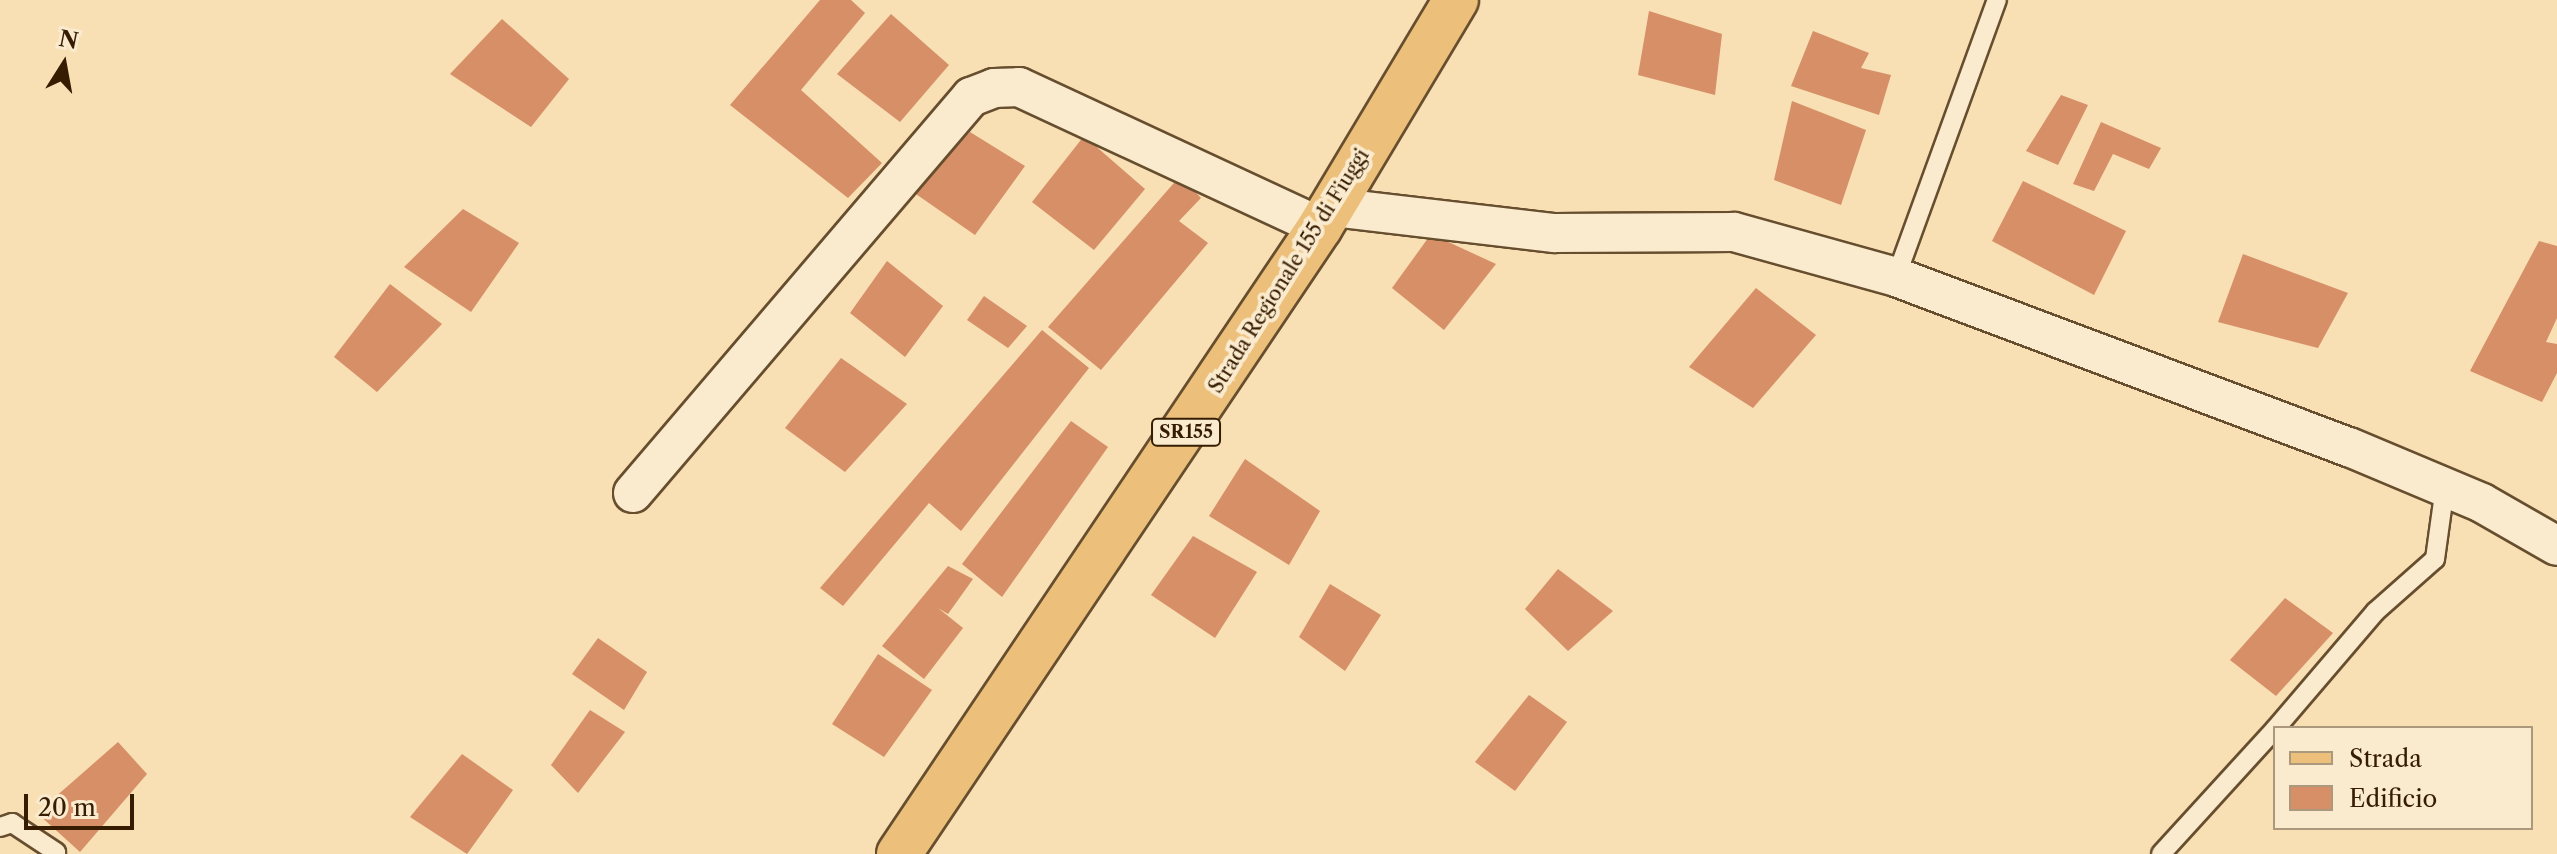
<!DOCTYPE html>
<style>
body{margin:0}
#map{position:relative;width:2557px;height:854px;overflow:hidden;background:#f8dfb4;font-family:"Libre Caslon Text",serif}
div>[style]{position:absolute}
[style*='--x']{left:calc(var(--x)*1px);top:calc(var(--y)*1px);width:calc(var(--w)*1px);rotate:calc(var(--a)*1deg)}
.building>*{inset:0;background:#d68f66}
.roads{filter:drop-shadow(2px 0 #664e2e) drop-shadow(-2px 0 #664e2e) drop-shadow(0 2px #664e2e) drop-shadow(0 -2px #664e2e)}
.service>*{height:18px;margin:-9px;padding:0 9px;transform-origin:9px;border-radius:9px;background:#faeace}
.minor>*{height:38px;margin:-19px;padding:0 19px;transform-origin:19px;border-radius:19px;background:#faeace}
.primary>*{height:44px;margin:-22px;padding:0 22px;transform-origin:22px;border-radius:22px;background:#ecc07a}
span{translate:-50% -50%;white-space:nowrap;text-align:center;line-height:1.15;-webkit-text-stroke:8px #faeace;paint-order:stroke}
.shield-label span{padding:2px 6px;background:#faeace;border:2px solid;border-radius:6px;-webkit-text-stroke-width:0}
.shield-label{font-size:18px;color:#361d01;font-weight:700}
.street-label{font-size:20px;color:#361d01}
.legend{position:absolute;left:2273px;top:726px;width:260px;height:104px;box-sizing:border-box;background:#faeace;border:2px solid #ac987c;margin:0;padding:10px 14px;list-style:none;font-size:24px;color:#361d01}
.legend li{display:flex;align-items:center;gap:16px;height:40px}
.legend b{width:40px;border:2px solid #ac987c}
.north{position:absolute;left:24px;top:24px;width:80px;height:80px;-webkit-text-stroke:6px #faeace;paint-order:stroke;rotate:11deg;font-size:22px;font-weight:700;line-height:32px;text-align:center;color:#361d01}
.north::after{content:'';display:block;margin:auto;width:28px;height:36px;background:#361d01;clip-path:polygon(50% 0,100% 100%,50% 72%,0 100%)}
.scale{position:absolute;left:24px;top:794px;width:110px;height:36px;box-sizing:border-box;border:4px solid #361d01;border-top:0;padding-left:10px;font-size:24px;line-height:28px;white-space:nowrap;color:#361d01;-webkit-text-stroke:6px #faeace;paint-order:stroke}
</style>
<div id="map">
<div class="building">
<i style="clip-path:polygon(820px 0,851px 0,865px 13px,801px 90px,882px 163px,848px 198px,730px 105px)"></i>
<i style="clip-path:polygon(1649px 11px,1722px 34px,1715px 95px,1638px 75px)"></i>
<i style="clip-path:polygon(891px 14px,949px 65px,900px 122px,837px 74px)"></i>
<i style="clip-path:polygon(502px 19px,569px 79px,531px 127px,450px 74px)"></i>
<i style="clip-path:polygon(1813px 31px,1869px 53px,1861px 68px,1891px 75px,1879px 115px,1791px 86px)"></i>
<i style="clip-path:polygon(2061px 95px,2088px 105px,2058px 165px,2026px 151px)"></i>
<i style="clip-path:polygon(1792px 101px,1866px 130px,1841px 205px,1774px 180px)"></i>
<i style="clip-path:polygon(2101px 122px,2161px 148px,2149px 169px,2113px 154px,2094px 191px,2073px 184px)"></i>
<i style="clip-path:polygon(970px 132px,1025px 166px,975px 235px,913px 192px)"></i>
<i style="clip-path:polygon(1084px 136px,1145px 189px,1094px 250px,1032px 202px)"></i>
<i style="clip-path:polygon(1180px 176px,1201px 198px,1179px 221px,1208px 243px,1101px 370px,1048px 327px)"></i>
<i style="clip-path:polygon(2023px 181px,2126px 231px,2094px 295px,1992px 241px)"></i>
<i style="clip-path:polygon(463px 209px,519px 243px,471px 312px,404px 267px)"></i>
<i style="clip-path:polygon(1431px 234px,1496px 264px,1444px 330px,1392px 288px)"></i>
<i style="clip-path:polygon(2539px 241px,2557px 246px,2557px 318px,2546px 342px,2557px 344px,2557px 373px,2542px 402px,2470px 371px)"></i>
<i style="clip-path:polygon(2243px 254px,2348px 293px,2318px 348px,2218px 322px)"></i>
<i style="clip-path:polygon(887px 261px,943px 306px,905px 357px,850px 313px)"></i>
<i style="clip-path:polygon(390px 284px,442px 324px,377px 392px,334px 357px)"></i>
<i style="clip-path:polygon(1756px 288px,1816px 335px,1753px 408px,1689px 367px)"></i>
<i style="clip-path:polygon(984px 296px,1027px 326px,1008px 348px,967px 320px)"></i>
<i style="clip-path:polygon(1042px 330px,1089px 368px,961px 531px,929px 503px,843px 606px,820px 588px)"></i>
<i style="clip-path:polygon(841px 358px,907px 404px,845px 472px,785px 428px)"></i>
<i style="clip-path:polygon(1071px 421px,1108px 447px,1002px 597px,962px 564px)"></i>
<i style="clip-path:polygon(1245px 459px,1320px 511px,1289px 565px,1209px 516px)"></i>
<i style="clip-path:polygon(1193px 536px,1257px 572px,1215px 638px,1151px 595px)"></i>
<i style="clip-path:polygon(948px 566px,973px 579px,948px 614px,938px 608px,963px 628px,924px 679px,882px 646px)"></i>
<i style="clip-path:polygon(1558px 569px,1613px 611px,1568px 651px,1525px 609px)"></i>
<i style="clip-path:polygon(1330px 584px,1381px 615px,1345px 671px,1299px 637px)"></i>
<i style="clip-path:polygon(2285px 598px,2333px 633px,2276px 696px,2230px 660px)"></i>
<i style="clip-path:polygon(598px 638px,647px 672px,624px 710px,572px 674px)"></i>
<i style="clip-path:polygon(878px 654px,932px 690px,884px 757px,832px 724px)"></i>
<i style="clip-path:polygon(1529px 695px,1567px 722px,1515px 791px,1475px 762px)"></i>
<i style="clip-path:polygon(590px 710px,625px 732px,578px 793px,551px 765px)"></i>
<i style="clip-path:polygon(118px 742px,147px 774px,80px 852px,37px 813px)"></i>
<i style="clip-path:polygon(462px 754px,513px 790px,467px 854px,410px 817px)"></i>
</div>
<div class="roads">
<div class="service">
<i style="--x:1896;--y:277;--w:295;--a:-70"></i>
<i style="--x:2276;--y:728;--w:153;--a:-49.5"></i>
<i style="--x:2375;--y:612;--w:80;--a:-41.5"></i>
<i style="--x:2435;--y:559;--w:73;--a:-82.1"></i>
<i style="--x:0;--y:827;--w:13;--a:-18"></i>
<i style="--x:12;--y:823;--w:53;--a:33.4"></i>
<i style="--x:2161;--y:854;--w:169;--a:-47.6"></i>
</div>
<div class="minor">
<i style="--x:1332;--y:207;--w:224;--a:6.7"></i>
<i style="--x:1554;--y:233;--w:180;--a:-0.3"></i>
<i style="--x:1734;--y:232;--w:168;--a:15.5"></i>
<i style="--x:1896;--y:277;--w:484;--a:20.6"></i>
<i style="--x:2349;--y:447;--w:144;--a:22.8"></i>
<i style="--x:2482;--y:503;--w:86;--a:29.8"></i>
<i style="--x:633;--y:493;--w:521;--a:-49.52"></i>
<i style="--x:971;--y:97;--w:25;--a:-21"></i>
<i style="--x:994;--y:88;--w:25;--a:-2"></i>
<i style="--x:1019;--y:87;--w:332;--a:24.9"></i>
</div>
<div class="primary">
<i style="--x:899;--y:854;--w:755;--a:-56.12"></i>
<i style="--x:1320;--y:227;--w:265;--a:-59.1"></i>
</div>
</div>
<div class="shield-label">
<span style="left:1186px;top:432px">SR155</span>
</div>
<div class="street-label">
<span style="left:1289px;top:271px;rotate:-58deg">Strada Regionale 155 di Fiuggi</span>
</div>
<ul class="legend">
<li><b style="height:10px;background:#ecc07a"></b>Strada</li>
<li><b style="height:22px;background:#d68f66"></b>Edificio</li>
</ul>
<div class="north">N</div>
<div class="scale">20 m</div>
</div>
